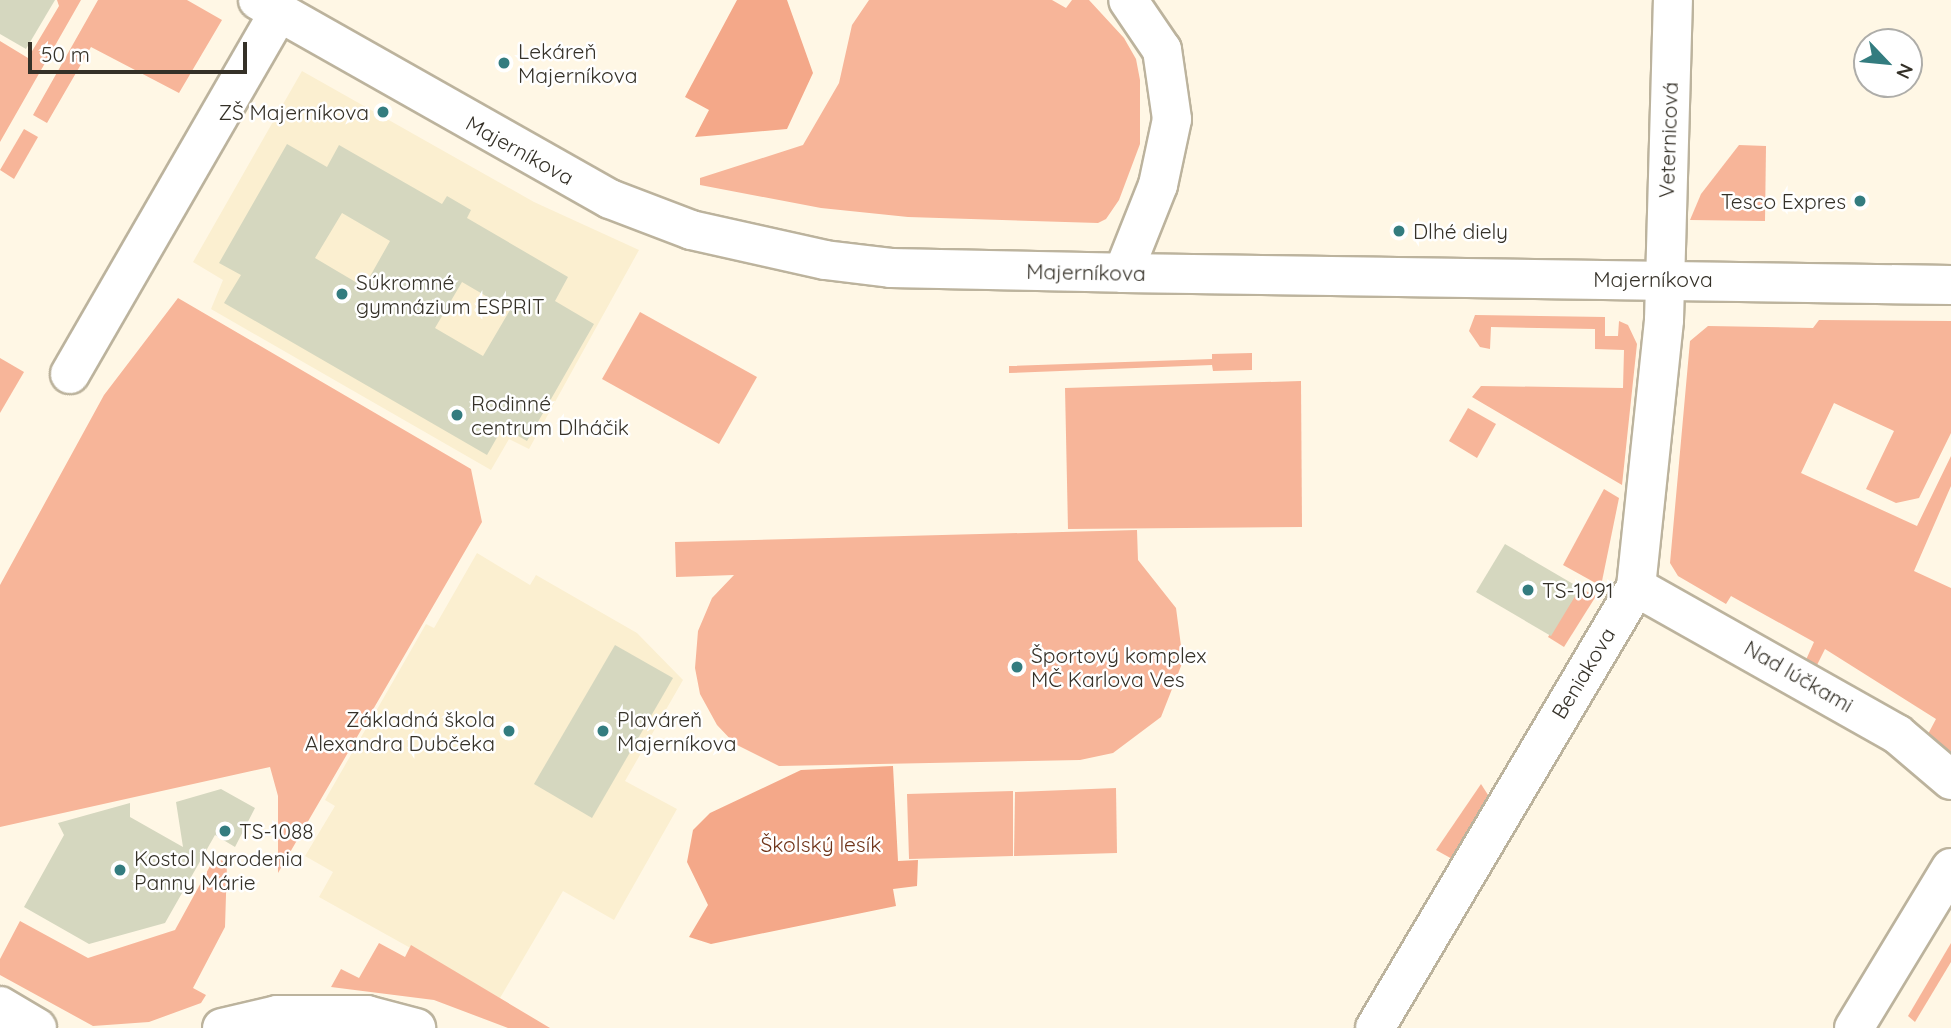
<!DOCTYPE html>
<meta charset="utf-8">
<style>
body{margin:0}
#map{position:relative;width:1951px;height:1028px;overflow:hidden;background:#fff7e5;font-family:Quicksand,sans-serif}
div>[style]{position:absolute}
[style*='--x']{left:calc(var(--x)*1px);top:calc(var(--y)*1px);width:calc(var(--w)*1px);rotate:calc(var(--a)*1deg)}
.built>*{inset:0;background:#fbefd0}
.green>*{inset:0;background:#f7b599}
.forest>*{inset:0;background:#f4a889}
.building>*{inset:0;background:#d5d7bf}
.roads{filter:drop-shadow(2px 0 #bcb39d) drop-shadow(-2px 0 #bcb39d) drop-shadow(0 2px #bcb39d) drop-shadow(0 -2px #bcb39d)}
.minor>*{height:38px;margin:-19px;padding:0 19px;transform-origin:19px;border-radius:19px;background:#fff}
.dots>*{width:19px;height:19px;translate:-50% -50%;box-sizing:border-box;border:4px solid #fff;border-radius:50%}
span{translate:-50% -50%;white-space:nowrap;text-align:center;line-height:1.15;-webkit-text-stroke:5px #fff;paint-order:stroke}
.poi-label{font-size:21px;color:#353128}
.left{translate:0 -50%;text-align:left}
.right{translate:-100% -50%;text-align:right}
.street-label{font-size:21px;color:#353128}
.park-label{font-size:21px;color:#6f3419}
.north{position:absolute;left:1853px;top:28px;width:70px;height:70px;box-sizing:border-box;background:#fff;border:2px solid #aeada9;border-radius:50%;rotate:116deg;font-size:19px;font-weight:700;line-height:28px;text-align:center;color:#353128}
.north::after{content:'';display:block;margin:auto;width:24px;height:32px;background:#337c7f;clip-path:polygon(50% 0,100% 100%,50% 72%,0 100%)}
.scale{position:absolute;left:28px;top:42px;width:219px;height:32px;box-sizing:border-box;border:4px solid #353128;border-top:0;padding-left:9px;font-size:21px;line-height:24px;white-space:nowrap;color:#353128;-webkit-text-stroke:5px #fff;paint-order:stroke}
</style>
<div id="map">
<div class="built">
<i style="clip-path:polygon(302px 71px,534px 202px,639px 250px,529px 449px,509px 439px,491px 470px,211px 309px,223px 280px,193px 262px)"></i>
<i style="clip-path:polygon(477px 553px,530px 585px,536px 575px,637px 633px,683px 680px,625px 781px,677px 809px,614px 920px,563px 891px,500px 998px,319px 897px,333px 872px,305px 856px,335px 806px,325px 800px,426px 624px,434px 628px)"></i>
</div>
<div class="green">
<i style="clip-path:polygon(57px 0,81px 0,0 142px,0 41px,28px 58px,59px 6px)"></i>
<i style="clip-path:polygon(98px 0,187px 0,222px 20px,179px 93px,91px 47px,47px 123px,33px 115px)"></i>
<i style="clip-path:polygon(869px 0,1052px 0,1066px 8px,1072px 0,1089px 0,1124px 38px,1136px 59px,1140px 80px,1140px 144px,1119px 200px,1106px 219px,1098px 223px,908px 217px,821px 208px,700px 185px,700px 178px,803px 145px,839px 83px,852px 25px)"></i>
<i style="clip-path:polygon(24px 129px,38px 137px,14px 179px,0 170px)"></i>
<i style="clip-path:polygon(1739px 145px,1766px 146px,1765px 221px,1690px 220px,1701px 194px)"></i>
<i style="clip-path:polygon(178px 298px,471px 469px,482px 522px,278px 873px,278px 796px,270px 767px,0 827px,0 585px,104px 395px)"></i>
<i style="clip-path:polygon(640px 312px,757px 377px,719px 444px,602px 379px)"></i>
<i style="clip-path:polygon(1475px 315px,1605px 317px,1605px 336px,1618px 336px,1619px 321px,1628px 325px,1637px 344px,1622px 485px,1472px 397px,1481px 386px,1623px 388px,1624px 350px,1595px 349px,1595px 329px,1491px 327px,1490px 349px,1480px 347px,1469px 331px)"></i>
<i style="clip-path:polygon(1819px 320px,1951px 321px,1951px 433px,1919px 498px,1896px 503px,1866px 489px,1894px 431px,1834px 403px,1801px 473px,1917px 526px,1951px 456px,1951px 486px,1914px 571px,1951px 588px,1951px 755px,1927px 736px,1936px 719px,1825px 649px,1815px 669px,1805px 662px,1814px 642px,1731px 596px,1726px 604px,1678px 576px,1670px 563px,1690px 341px,1708px 326px,1813px 328px)"></i>
<i style="clip-path:polygon(1252px 353px,1252px 370px,1213px 371px,1212px 365px,1009px 373px,1009px 366px,1212px 359px,1212px 354px)"></i>
<i style="clip-path:polygon(0 358px,24px 372px,0 413px)"></i>
<i style="clip-path:polygon(1301px 381px,1302px 527px,1068px 529px,1065px 388px)"></i>
<i style="clip-path:polygon(1468px 408px,1496px 424px,1477px 458px,1449px 441px)"></i>
<i style="clip-path:polygon(1604px 489px,1619px 498px,1601px 586px,1563px 565px)"></i>
<i style="clip-path:polygon(1137px 530px,1138px 560px,1176px 608px,1183px 661px,1161px 717px,1113px 753px,1080px 760px,779px 766px,735px 744px,717px 725px,700px 694px,695px 668px,698px 631px,712px 598px,734px 575px,676px 577px,675px 542px)"></i>
<i style="clip-path:polygon(1580px 588px,1596px 596px,1564px 647px,1548px 637px)"></i>
<i style="clip-path:polygon(1481px 784px,1490px 798px,1454px 860px,1436px 850px)"></i>
<i style="clip-path:polygon(1116px 788px,1117px 853px,1014px 856px,1015px 792px)"></i>
<i style="clip-path:polygon(1013px 791px,1013px 856px,909px 859px,907px 794px)"></i>
<i style="clip-path:polygon(215px 857px,227px 863px,225px 927px,193px 988px,206px 995px,201px 1003px,149px 1022px,93px 1026px,0 975px,0 959px,20px 921px,88px 958px,175px 930px)"></i>
<i style="clip-path:polygon(379px 943px,405px 957px,411px 945px,550px 1028px,508px 1028px,434px 1000px,331px 987px,341px 969px,359px 978px)"></i>
<i style="clip-path:polygon(1951px 943px,1951px 962px,1915px 1022px,1908px 1016px)"></i>
</div>
<div class="forest">
<i style="clip-path:polygon(737px 0,787px 0,813px 73px,787px 129px,695px 137px,709px 110px,685px 97px)"></i>
<i style="clip-path:polygon(893px 766px,898px 861px,918px 860px,917px 886px,893px 889px,896px 906px,711px 944px,689px 937px,708px 905px,687px 862px,693px 830px,710px 813px,801px 770px)"></i>
</div>
<div class="building">
<i style="clip-path:polygon(0 0,55px 0,26px 49px,0 34px)"></i>
<i style="clip-path:polygon(evenodd,287px 144px,327px 167px,339px 145px,442px 204px,447px 196px,471px 210px,467px 218px,568px 277px,555px 301px,594px 324px,527px 441px,503px 427px,487px 455px,224px 303px,241px 275px,219px 263px,287px 144px,342px 213px,390px 241px,364px 287px,315px 258px,342px 213px,287px 144px,462px 282px,510px 310px,483px 356px,435px 328px,462px 282px)"></i>
<i style="clip-path:polygon(1505px 544px,1580px 588px,1551px 636px,1476px 592px)"></i>
<i style="clip-path:polygon(615px 645px,673px 678px,592px 818px,534px 784px)"></i>
<i style="clip-path:polygon(221px 789px,255px 808px,235px 847px,215px 835px,165px 923px,89px 944px,24px 907px,64px 835px,58px 823px,130px 803px,130px 817px,183px 847px,176px 802px)"></i>
</div>
<div class="roads">
<div class="minor">
<i style="--x:258;--y:0;--w:404;--a:29.5"></i>
<i style="--x:610;--y:199;--w:87;--a:20.9"></i>
<i style="--x:691;--y:230;--w:137;--a:12.6"></i>
<i style="--x:825;--y:260;--w:66;--a:6.9"></i>
<i style="--x:891;--y:268;--w:232;--a:1.2"></i>
<i style="--x:1123;--y:273;--w:828;--a:0.83"></i>
<i style="--x:1123;--y:273;--w:95;--a:-68.3"></i>
<i style="--x:1158;--y:185;--w:67;--a:-78"></i>
<i style="--x:1172;--y:119;--w:70;--a:-98.2"></i>
<i style="--x:1162;--y:50;--w:60;--a:-124.2"></i>
<i style="--x:70;--y:374;--w:418;--a:-60"></i>
<i style="--x:1636;--y:587;--w:300;--a:29.4"></i>
<i style="--x:1897;--y:734;--w:71;--a:40.4"></i>
<i style="--x:0;--y:1006;--w:43;--a:30.7"></i>
<i style="--x:222;--y:1028;--w:57;--a:-13.3"></i>
<i style="--x:277;--y:1015;--w:90;--a:0"></i>
<i style="--x:367;--y:1015;--w:51;--a:14.9"></i>
<i style="--x:1375;--y:1028;--w:512;--a:-59.38"></i>
<i style="--x:1636;--y:587;--w:268;--a:-84"></i>
<i style="--x:1664;--y:320;--w:320;--a:-88.4"></i>
<i style="--x:1854;--y:1028;--w:187;--a:-58.8"></i>
</div>
</div>
<div class="dots">
<i style="left:504px;top:63px;background:#337c7f"></i>
<i style="left:383px;top:112px;background:#337c7f"></i>
<i style="left:1860px;top:201px;background:#337c7f"></i>
<i style="left:1399px;top:231px;background:#337c7f"></i>
<i style="left:342px;top:294px;background:#337c7f"></i>
<i style="left:457px;top:415px;background:#337c7f"></i>
<i style="left:1528px;top:590px;background:#337c7f"></i>
<i style="left:1017px;top:667px;background:#337c7f"></i>
<i style="left:509px;top:731px;background:#337c7f"></i>
<i style="left:603px;top:731px;background:#337c7f"></i>
<i style="left:225px;top:831px;background:#337c7f"></i>
<i style="left:120px;top:870px;background:#337c7f"></i>
</div>
<div class="poi-label">
<span class="left" style="left:518px;top:63px">Lekáreň<br>Majerníkova</span>
<span class="right" style="left:369px;top:112px">ZŠ Majerníkova</span>
<span class="right" style="left:1846px;top:201px">Tesco Expres</span>
<span class="left" style="left:1413px;top:231px">Dlhé diely</span>
<span class="left" style="left:356px;top:294px">Súkromné<br>gymnázium ESPRIT</span>
<span class="left" style="left:471px;top:415px">Rodinné<br>centrum Dlháčik</span>
<span class="left" style="left:1542px;top:590px">TS-1091</span>
<span class="left" style="left:1031px;top:667px">Športový komplex<br>MČ Karlova Ves</span>
<span class="right" style="left:495px;top:731px">Základná škola<br>Alexandra Dubčeka</span>
<span class="left" style="left:617px;top:731px">Plaváreň<br>Majerníkova</span>
<span class="left" style="left:239px;top:831px">TS-1088</span>
<span class="left" style="left:134px;top:870px">Kostol Narodenia<br>Panny Márie</span>
</div>
<div class="street-label">
<span style="left:1668px;top:140px;rotate:-88deg">Veternicová</span>
<span style="left:520px;top:150px;rotate:29deg">Majerníkova</span>
<span style="left:1086px;top:272px;rotate:1deg">Majerníkova</span>
<span style="left:1653px;top:279px">Majerníkova</span>
<span style="left:1583px;top:673px;rotate:-59deg">Beniakova</span>
<span style="left:1799px;top:676px;rotate:30deg">Nad lúčkami</span>
</div>
<div class="park-label">
<span style="left:821px;top:844px">Školský lesík</span>
</div>
<div class="north">N</div>
<div class="scale">50 m</div>
</div>
